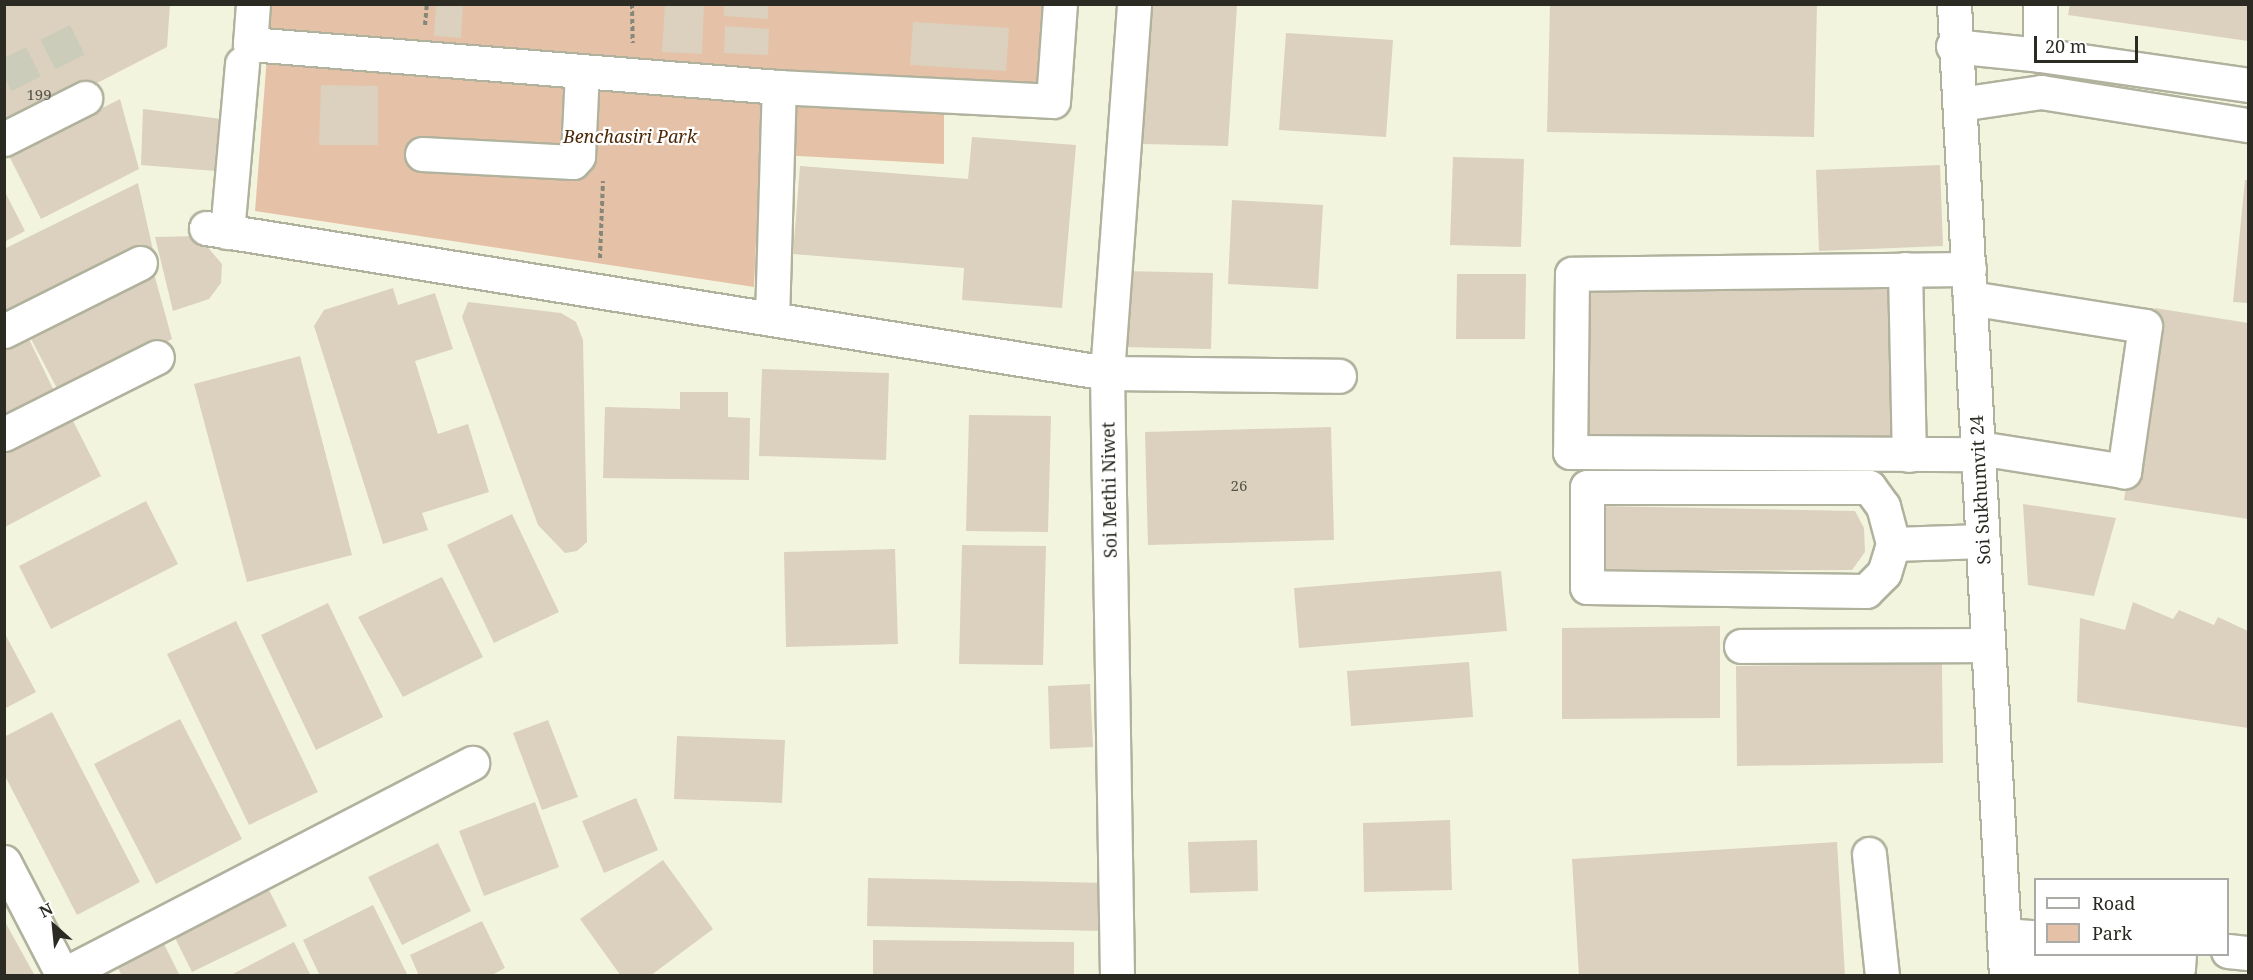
<!DOCTYPE html>
<style>
body{margin:0}
#map{position:relative;width:2253px;height:980px;overflow:hidden;background:#f3f4de;font-family:"Noto Serif",serif}
div>[style]{position:absolute}
[style*='--x']{left:calc(var(--x)*1px);top:calc(var(--y)*1px);width:calc(var(--w)*1px);rotate:calc(var(--a)*1deg)}
.green>*{inset:0;background:#e5c2a7}
.building>*{inset:0;background:#dbd1be}
.minor-tunnel>*{height:33px;margin-top:-16.5px;transform-origin:0;background:repeating-linear-gradient(90deg,#cbccb9 0 33px,transparent 0 49px)}
.path>*{height:4px;margin-top:-2px;transform-origin:0;background:repeating-linear-gradient(90deg,#868779 0 4.5px,transparent 0 7.5px)}
.roads{filter:drop-shadow(2px 0 #b1b29e) drop-shadow(-2px 0 #b1b29e) drop-shadow(0 2px #b1b29e) drop-shadow(0 -2px #b1b29e)}
.minor>*{height:33px;margin:-16.5px;padding:0 16.5px;transform-origin:16.5px;border-radius:16.5px;background:#fff}
span{translate:-50% -50%;white-space:nowrap;text-align:center;line-height:1.15;-webkit-text-stroke:4.5px #fff;paint-order:stroke}
.number-label{font-size:15px;color:#57544a}
.number-label span{-webkit-text-stroke-width:0}
.park-label{font-size:18px;color:#4b2807;font-style:italic}
.street-label{font-size:18px;color:#2b2b23}
.frame{position:absolute;inset:0;border:6px solid #2b2b23;pointer-events:none}
.legend{position:absolute;left:2034px;top:878px;width:195px;height:78px;box-sizing:border-box;background:#fff;border:2px solid #aaaaa7;margin:0;padding:8px 10px;list-style:none;font-size:18px;color:#2b2b23}
.legend li{display:flex;align-items:center;gap:12px;height:30px}
.legend b{width:30px;border:2px solid #aaaaa7}
.north{position:absolute;left:24px;top:896px;width:60px;height:60px;-webkit-text-stroke:4px #fff;paint-order:stroke;rotate:333deg;font-size:16px;font-weight:700;line-height:24px;text-align:center;color:#2b2b23}
.north::after{content:'';display:block;margin:auto;width:21px;height:27px;background:#2b2b23;clip-path:polygon(50% 0,100% 100%,50% 72%,0 100%)}
.scale{position:absolute;left:2034px;top:36px;width:104px;height:27px;box-sizing:border-box;border:3px solid #2b2b23;border-top:0;padding-left:8px;font-size:18px;line-height:21px;white-space:nowrap;color:#2b2b23;-webkit-text-stroke:4px #fff;paint-order:stroke}
</style>
<div id="map">
<div class="green">
<i style="clip-path:polygon(271px 5px,1047px 5px,1041px 115px,944px 110px,944px 164px,760px 154px,754px 287px,255px 211px)"></i>
</div>
<div class="building">
<i style="clip-path:polygon(4px 4px,170px 4px,167px 47px,4px 131px)"></i>
<i style="clip-path:polygon(436px 4px,463px 4px,461px 38px,434px 36px)"></i>
<i style="clip-path:polygon(665px 4px,704px 4px,702px 54px,662px 52px)"></i>
<i style="clip-path:polygon(724px 4px,768px 4px,768px 19px,724px 16px)"></i>
<i style="clip-path:polygon(1550px 4px,1817px 4px,1814px 137px,1547px 132px)"></i>
<i style="clip-path:polygon(2070px 4px,2248px 4px,2248px 41px,2068px 15px)"></i>
<i style="clip-path:polygon(1151px 5px,1237px 5px,1228px 146px,1142px 144px)"></i>
<i style="clip-path:polygon(913px 22px,1009px 28px,1006px 71px,910px 65px)"></i>
<i style="clip-path:polygon(725px 26px,769px 29px,768px 55px,724px 53px)"></i>
<i style="clip-path:polygon(1286px 33px,1393px 40px,1386px 137px,1279px 130px)"></i>
<i style="clip-path:polygon(321px 85px,378px 86px,378px 145px,319px 145px)"></i>
<i style="clip-path:polygon(120px 99px,139px 169px,41px 219px,9px 156px)"></i>
<i style="clip-path:polygon(143px 109px,222px 119px,215px 171px,141px 165px)"></i>
<i style="clip-path:polygon(972px 137px,1076px 145px,1062px 308px,962px 300px,964px 268px,793px 254px,800px 166px,968px 179px)"></i>
<i style="clip-path:polygon(1453px 157px,1524px 159px,1521px 247px,1450px 245px)"></i>
<i style="clip-path:polygon(1940px 165px,1943px 246px,1819px 251px,1816px 170px)"></i>
<i style="clip-path:polygon(2245px 180px,2248px 180px,2248px 303px,2233px 302px)"></i>
<i style="clip-path:polygon(138px 183px,153px 250px,4px 324px,4px 249px)"></i>
<i style="clip-path:polygon(4px 190px,25px 231px,4px 242px)"></i>
<i style="clip-path:polygon(1232px 200px,1323px 205px,1318px 289px,1228px 284px)"></i>
<i style="clip-path:polygon(198px 236px,222px 264px,221px 283px,209px 299px,173px 311px,155px 237px)"></i>
<i style="clip-path:polygon(153px 270px,172px 339px,62px 398px,29px 335px)"></i>
<i style="clip-path:polygon(1124px 271px,1213px 273px,1211px 349px,1122px 347px)"></i>
<i style="clip-path:polygon(1457px 274px,1526px 274px,1525px 339px,1456px 339px)"></i>
<i style="clip-path:polygon(1898px 279px,1904px 443px,1582px 440px,1585px 285px)"></i>
<i style="clip-path:polygon(393px 288px,398px 305px,435px 293px,453px 349px,415px 361px,438px 434px,468px 424px,489px 492px,422px 513px,428px 530px,383px 544px,314px 326px,324px 310px)"></i>
<i style="clip-path:polygon(468px 302px,561px 313px,576px 322px,583px 340px,587px 542px,577px 551px,565px 553px,538px 525px,462px 317px)"></i>
<i style="clip-path:polygon(2155px 308px,2248px 323px,2248px 519px,2124px 500px)"></i>
<i style="clip-path:polygon(26px 333px,58px 399px,4px 426px,4px 344px)"></i>
<i style="clip-path:polygon(300px 356px,352px 555px,247px 582px,194px 384px)"></i>
<i style="clip-path:polygon(762px 369px,889px 373px,886px 460px,759px 456px)"></i>
<i style="clip-path:polygon(680px 392px,728px 392px,728px 417px,750px 418px,749px 480px,603px 478px,605px 407px,680px 409px)"></i>
<i style="clip-path:polygon(68px 411px,101px 476px,5px 527px,5px 444px)"></i>
<i style="clip-path:polygon(969px 415px,1051px 416px,1048px 532px,966px 531px)"></i>
<i style="clip-path:polygon(1331px 427px,1334px 540px,1148px 545px,1145px 432px)"></i>
<i style="clip-path:polygon(146px 501px,178px 564px,51px 629px,19px 566px)"></i>
<i style="clip-path:polygon(2023px 504px,2116px 518px,2094px 596px,2028px 585px)"></i>
<i style="clip-path:polygon(1598px 506px,1855px 511px,1864px 528px,1865px 552px,1852px 570px,1596px 571px)"></i>
<i style="clip-path:polygon(512px 514px,559px 612px,494px 643px,447px 545px)"></i>
<i style="clip-path:polygon(962px 545px,1046px 546px,1043px 665px,959px 664px)"></i>
<i style="clip-path:polygon(895px 549px,898px 644px,786px 647px,784px 552px)"></i>
<i style="clip-path:polygon(1501px 571px,1507px 631px,1299px 648px,1294px 588px)"></i>
<i style="clip-path:polygon(442px 577px,483px 657px,403px 697px,358px 617px)"></i>
<i style="clip-path:polygon(2133px 602px,2173px 619px,2179px 610px,2214px 625px,2218px 617px,2248px 631px,2248px 728px,2077px 702px,2080px 618px,2125px 630px)"></i>
<i style="clip-path:polygon(328px 603px,383px 717px,316px 750px,261px 635px)"></i>
<i style="clip-path:polygon(236px 621px,318px 792px,249px 825px,167px 654px)"></i>
<i style="clip-path:polygon(1720px 626px,1720px 718px,1562px 719px,1562px 628px)"></i>
<i style="clip-path:polygon(4px 632px,36px 692px,4px 709px)"></i>
<i style="clip-path:polygon(1469px 662px,1473px 717px,1351px 726px,1347px 671px)"></i>
<i style="clip-path:polygon(1942px 663px,1943px 763px,1737px 766px,1736px 666px)"></i>
<i style="clip-path:polygon(1090px 684px,1093px 747px,1050px 749px,1048px 686px)"></i>
<i style="clip-path:polygon(52px 712px,140px 882px,77px 915px,4px 774px,4px 737px)"></i>
<i style="clip-path:polygon(180px 719px,242px 839px,156px 884px,94px 764px)"></i>
<i style="clip-path:polygon(548px 720px,578px 797px,542px 810px,513px 733px)"></i>
<i style="clip-path:polygon(677px 736px,785px 740px,782px 803px,674px 799px)"></i>
<i style="clip-path:polygon(636px 798px,658px 850px,604px 873px,582px 821px)"></i>
<i style="clip-path:polygon(535px 802px,559px 867px,484px 896px,459px 831px)"></i>
<i style="clip-path:polygon(1450px 820px,1452px 890px,1364px 892px,1363px 823px)"></i>
<i style="clip-path:polygon(1257px 840px,1258px 891px,1190px 893px,1188px 842px)"></i>
<i style="clip-path:polygon(1837px 842px,1845px 976px,1579px 976px,1572px 859px)"></i>
<i style="clip-path:polygon(438px 843px,471px 911px,402px 945px,368px 877px)"></i>
<i style="clip-path:polygon(663px 860px,713px 929px,650px 976px,621px 976px,580px 919px)"></i>
<i style="clip-path:polygon(868px 878px,1106px 883px,1105px 931px,867px 926px)"></i>
<i style="clip-path:polygon(265px 882px,287px 926px,192px 972px,170px 928px)"></i>
<i style="clip-path:polygon(373px 905px,408px 976px,320px 976px,303px 940px)"></i>
<i style="clip-path:polygon(4px 920px,35px 976px,4px 976px)"></i>
<i style="clip-path:polygon(482px 921px,505px 968px,490px 976px,419px 976px,410px 955px)"></i>
<i style="clip-path:polygon(158px 932px,180px 976px,122px 976px,112px 956px)"></i>
<i style="clip-path:polygon(873px 940px,1074px 942px,1074px 976px,873px 976px)"></i>
<i style="clip-path:polygon(294px 942px,311px 976px,229px 976px)"></i>
</div>
<div class="minor-tunnel">
<i style="--x:4;--y:76;--w:85;--a:-26.6"></i>
</div>
<div class="path">
<i style="--x:632;--y:4;--w:39;--a:89"></i>
<i style="--x:425;--y:25;--w:21;--a:-85"></i>
<i style="--x:600;--y:258;--w:77;--a:-87.8"></i>
</div>
<div class="roads">
<div class="minor">
<i style="--x:253;--y:4;--w:40;--a:94.3"></i>
<i style="--x:250;--y:44;--w:531;--a:4.65"></i>
<i style="--x:779;--y:87;--w:274;--a:2.9"></i>
<i style="--x:1053;--y:101;--w:97;--a:-85.9"></i>
<i style="--x:1954;--y:4;--w:973;--a:86.94"></i>
<i style="--x:1953;--y:46;--w:87;--a:5.9"></i>
<i style="--x:2040;--y:55;--w:51;--a:-90"></i>
<i style="--x:2040;--y:55;--w:210;--a:8.2"></i>
<i style="--x:1960;--y:104;--w:82;--a:-8.4"></i>
<i style="--x:2041;--y:92;--w:210;--a:9.1"></i>
<i style="--x:4;--y:139;--w:91;--a:-26.8"></i>
<i style="--x:422;--y:154;--w:151;--a:3"></i>
<i style="--x:573;--y:162;--w:8;--a:-50"></i>
<i style="--x:578;--y:156;--w:84;--a:-87.3"></i>
<i style="--x:206;--y:228;--w:913;--a:9.14"></i>
<i style="--x:1107;--y:373;--w:232;--a:0.7"></i>
<i style="--x:227;--y:232;--w:169;--a:-84.9"></i>
<i style="--x:1905;--y:269;--w:186;--a:88.8"></i>
<i style="--x:1969;--y:269;--w:397;--a:179.3"></i>
<i style="--x:1572;--y:274;--w:178;--a:90.6"></i>
<i style="--x:1570;--y:452;--w:408;--a:0.3"></i>
<i style="--x:1970;--y:298;--w:177;--a:9.1"></i>
<i style="--x:2145;--y:326;--w:147;--a:98.2"></i>
<i style="--x:2124;--y:471;--w:148;--a:-171"></i>
<i style="--x:772;--y:319;--w:232;--a:-88.3"></i>
<i style="--x:4;--y:331;--w:152;--a:-26.6"></i>
<i style="--x:4;--y:434;--w:171;--a:-26.7"></i>
<i style="--x:1587;--y:487;--w:282;--a:0"></i>
<i style="--x:1869;--y:487;--w:24;--a:54"></i>
<i style="--x:1883;--y:506;--w:39;--a:75"></i>
<i style="--x:1893;--y:544;--w:30;--a:107"></i>
<i style="--x:1884;--y:573;--w:25;--a:135"></i>
<i style="--x:1866;--y:591;--w:279;--a:-179.2"></i>
<i style="--x:1587;--y:587;--w:100;--a:-90"></i>
<i style="--x:1893;--y:544;--w:90;--a:-1.9"></i>
<i style="--x:1741;--y:646;--w:247;--a:-0.2"></i>
<i style="--x:1869;--y:854;--w:123;--a:83.9"></i>
<i style="--x:4;--y:862;--w:128;--a:62.6"></i>
<i style="--x:2004;--y:935;--w:32;--a:4"></i>
<i style="--x:2228;--y:951;--w:20;--a:6"></i>
<i style="--x:2005;--y:959;--w:173;--a:3"></i>
<i style="--x:2178;--y:968;--w:14;--a:-86"></i>
<i style="--x:63;--y:975;--w:461;--a:-27.4"></i>
<i style="--x:1117;--y:976;--w:603;--a:-90.95"></i>
<i style="--x:1107;--y:373;--w:370;--a:-85.8"></i>
</div>
</div>
<div class="number-label">
<span style="left:39px;top:95px">199</span>
<span style="left:1239px;top:486px">26</span>
</div>
<div class="park-label">
<span style="left:630px;top:136px">Benchasiri Park</span>
</div>
<div class="street-label">
<span style="left:1109px;top:490px;rotate:-91deg">Soi Methi Niwet</span>
<span style="left:1980px;top:490px;rotate:-93deg">Soi Sukhumvit 24</span>
</div>
<div class="frame"></div>
<ul class="legend">
<li><b style="height:8px;background:#fff"></b>Road</li>
<li><b style="height:16px;background:#e5c2a7"></b>Park</li>
</ul>
<div class="north">N</div>
<div class="scale">20 m</div>
</div>
